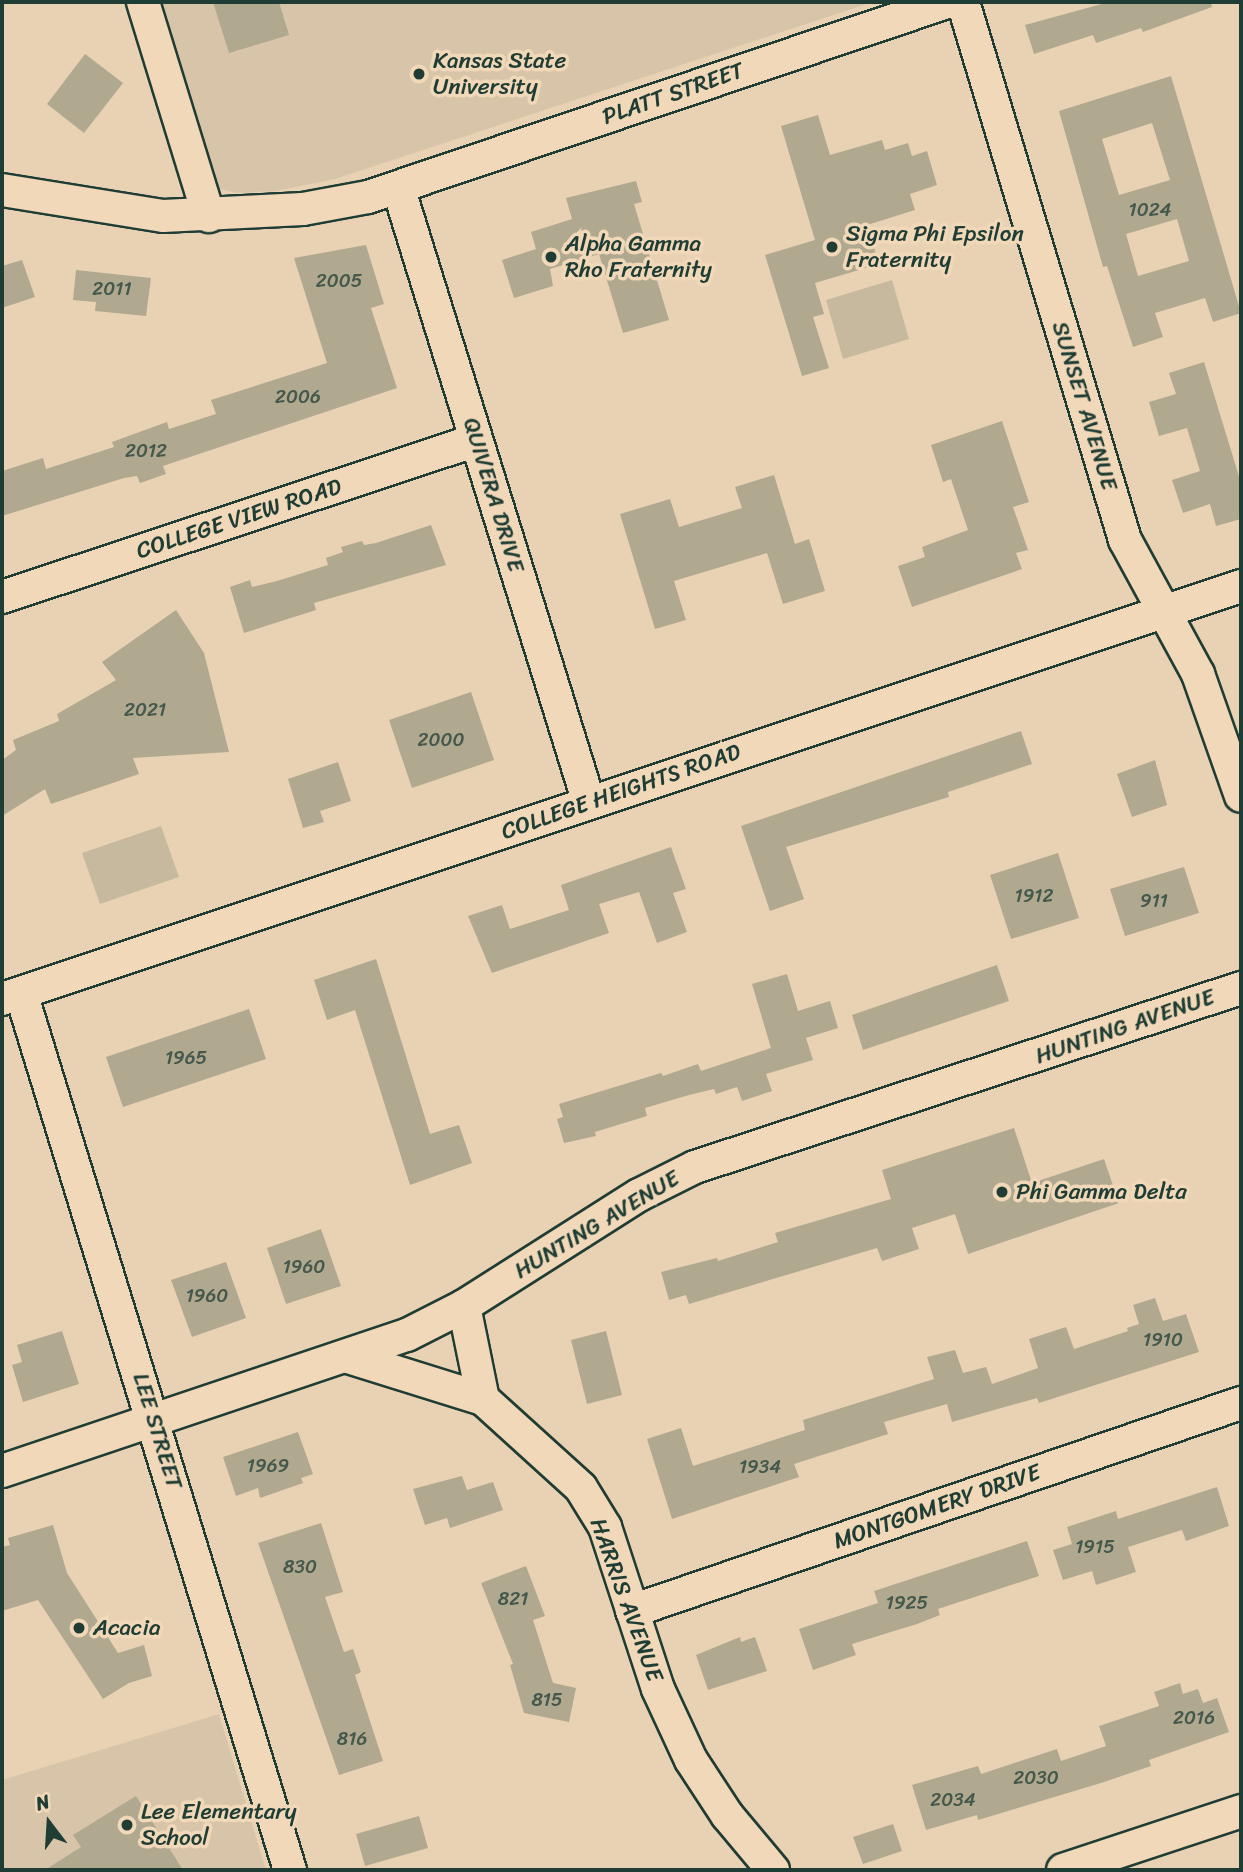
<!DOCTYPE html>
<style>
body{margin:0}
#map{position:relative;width:1243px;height:1872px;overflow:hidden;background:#e9d2b4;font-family:Sriracha,sans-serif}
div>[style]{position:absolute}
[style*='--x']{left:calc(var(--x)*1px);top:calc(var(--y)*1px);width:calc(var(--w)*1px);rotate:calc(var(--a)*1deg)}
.built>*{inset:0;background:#d8c5a9}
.green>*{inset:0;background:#c7b99e}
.building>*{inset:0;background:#b1a890}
.roads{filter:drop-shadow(2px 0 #1f3d34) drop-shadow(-2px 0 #1f3d34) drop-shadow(0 2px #1f3d34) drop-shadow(0 -2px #1f3d34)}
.street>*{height:32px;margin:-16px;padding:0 16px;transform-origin:16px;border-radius:16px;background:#f1d8b9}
.dots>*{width:19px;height:19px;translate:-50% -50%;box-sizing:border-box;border:4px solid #f1d8b9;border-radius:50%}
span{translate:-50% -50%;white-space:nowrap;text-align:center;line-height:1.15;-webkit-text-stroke:7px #f1d8b9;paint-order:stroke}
.number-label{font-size:19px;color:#44584b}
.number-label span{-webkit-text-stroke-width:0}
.poi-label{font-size:23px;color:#1f3d34}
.left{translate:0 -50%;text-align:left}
.street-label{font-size:23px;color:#1f3d34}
.frame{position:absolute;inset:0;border:4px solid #1f3d34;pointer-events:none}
.north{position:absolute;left:14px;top:1788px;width:70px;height:70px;-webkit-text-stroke:5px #f1d8b9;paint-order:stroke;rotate:343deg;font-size:19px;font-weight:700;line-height:28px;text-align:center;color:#1f3d34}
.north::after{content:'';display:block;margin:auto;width:24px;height:32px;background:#1f3d34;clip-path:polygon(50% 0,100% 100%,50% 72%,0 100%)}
</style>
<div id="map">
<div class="built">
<i style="clip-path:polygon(160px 2px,873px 2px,335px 179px,277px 191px,236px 193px,217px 188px)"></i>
<i style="clip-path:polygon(219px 1714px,266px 1870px,2px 1870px,2px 1780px)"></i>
</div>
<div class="green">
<i style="clip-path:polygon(892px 280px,909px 339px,843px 359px,826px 300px)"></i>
<i style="clip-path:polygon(161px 826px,179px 877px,100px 904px,82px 853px)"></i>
</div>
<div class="building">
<i style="clip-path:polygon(213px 2px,279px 2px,289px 35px,229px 53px)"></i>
<i style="clip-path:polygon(1109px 2px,1211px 2px,1212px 7px,1143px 32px,1141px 28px,1096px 43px,1093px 35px,1034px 54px,1025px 25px)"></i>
<i style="clip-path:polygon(85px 54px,123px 83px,84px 133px,47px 104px)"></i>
<i style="clip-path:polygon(evenodd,1171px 76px,1241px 313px,1213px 322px,1205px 298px,1155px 313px,1163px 337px,1133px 347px,1107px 266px,1103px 267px,1059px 111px,1171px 76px,1152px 123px,1170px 180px,1119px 195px,1102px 139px,1152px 123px,1171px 76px,1177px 219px,1189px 261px,1138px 276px,1126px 234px,1177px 219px)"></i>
<i style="clip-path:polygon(818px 115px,830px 155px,882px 140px,885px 150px,908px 143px,912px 156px,927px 151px,937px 185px,910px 194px,915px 210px,867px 225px,879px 264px,815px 283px,824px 314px,813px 317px,829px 368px,802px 376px,765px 255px,815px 240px,781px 126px)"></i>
<i style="clip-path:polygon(636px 181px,642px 202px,634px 204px,669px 320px,623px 333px,599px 254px,550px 269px,553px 286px,514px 298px,502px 260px,536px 249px,531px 232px,572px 219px,566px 198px)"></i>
<i style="clip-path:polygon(366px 245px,384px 304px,371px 308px,397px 388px,163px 466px,166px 474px,140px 483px,137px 476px,124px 478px,2px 516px,2px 471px,43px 458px,46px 469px,114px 447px,112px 442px,167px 422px,169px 429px,216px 414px,211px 400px,327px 363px,294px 258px)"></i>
<i style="clip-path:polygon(22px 260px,35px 297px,2px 308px,2px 266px)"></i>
<i style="clip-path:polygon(76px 270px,151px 278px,146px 316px,95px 311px,96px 302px,73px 300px)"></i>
<i style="clip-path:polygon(1204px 362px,1241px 483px,1241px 519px,1216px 526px,1210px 504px,1183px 513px,1172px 480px,1200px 471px,1187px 428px,1159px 436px,1149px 402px,1176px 394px,1169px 373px)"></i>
<i style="clip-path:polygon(1002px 421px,1029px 502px,1013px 507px,1028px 550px,1016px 553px,1022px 569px,912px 607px,898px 566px,925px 557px,922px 547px,968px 530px,951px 479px,943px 482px,931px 445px)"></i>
<i style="clip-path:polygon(774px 475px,795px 544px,809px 539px,825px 591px,783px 604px,767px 553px,674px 581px,686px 620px,655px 629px,620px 514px,670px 499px,679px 527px,742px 508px,735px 487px)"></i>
<i style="clip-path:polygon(431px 525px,446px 565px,314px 603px,316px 610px,244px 633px,230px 587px,250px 580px,252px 587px,277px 581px,328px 565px,326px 558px,343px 552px,341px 547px,362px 541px,364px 545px,376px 543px)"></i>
<i style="clip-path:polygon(176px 610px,204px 653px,229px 752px,133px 758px,139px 774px,51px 804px,45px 789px,2px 816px,2px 760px,16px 750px,13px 740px,59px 721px,57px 714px,116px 680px,102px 662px)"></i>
<i style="clip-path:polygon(471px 692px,494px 760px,412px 788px,389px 720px)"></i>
<i style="clip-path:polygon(1021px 731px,1032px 764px,948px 792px,949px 797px,786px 847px,804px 899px,770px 911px,741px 826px)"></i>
<i style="clip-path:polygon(1155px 760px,1167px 805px,1132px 817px,1117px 774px)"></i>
<i style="clip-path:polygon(338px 762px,351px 801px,320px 811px,324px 822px,303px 828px,288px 779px)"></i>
<i style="clip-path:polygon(671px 847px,686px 889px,673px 893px,687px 932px,657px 943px,639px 892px,599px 904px,609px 933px,492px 973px,468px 916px,502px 905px,510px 929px,569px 910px,561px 885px)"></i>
<i style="clip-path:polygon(1058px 853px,1079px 918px,1011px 939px,990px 875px)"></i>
<i style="clip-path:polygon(1184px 867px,1199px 913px,1125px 936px,1110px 889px)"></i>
<i style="clip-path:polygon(376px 959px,430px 1134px,459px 1125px,472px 1163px,410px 1185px,355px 1010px,327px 1020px,314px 980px)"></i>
<i style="clip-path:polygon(997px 965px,1009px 1001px,863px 1050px,852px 1015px)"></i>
<i style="clip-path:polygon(787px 974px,798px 1011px,830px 1001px,838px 1028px,806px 1038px,813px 1060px,766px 1074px,772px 1091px,742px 1101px,737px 1087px,716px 1094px,714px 1089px,689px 1095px,645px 1108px,647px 1116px,595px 1132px,596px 1136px,564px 1143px,557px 1119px,563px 1117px,559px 1104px,661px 1073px,663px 1076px,698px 1064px,701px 1071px,771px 1048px,752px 984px)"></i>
<i style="clip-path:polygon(249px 1009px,266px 1059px,123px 1107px,106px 1057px)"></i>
<i style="clip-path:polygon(1014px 1128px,1032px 1183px,1104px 1159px,1119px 1203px,968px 1254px,955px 1214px,912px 1228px,919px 1249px,882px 1261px,877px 1248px,689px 1304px,686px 1295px,669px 1300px,661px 1272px,717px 1258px,718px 1261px,778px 1242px,775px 1233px,891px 1199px,882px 1170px)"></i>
<i style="clip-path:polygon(321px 1229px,341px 1286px,286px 1304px,267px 1248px)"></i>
<i style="clip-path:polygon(226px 1262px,246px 1318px,192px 1337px,171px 1280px)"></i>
<i style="clip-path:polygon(1155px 1298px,1163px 1321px,1186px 1314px,1199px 1352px,1039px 1403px,1037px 1398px,952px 1422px,947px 1404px,884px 1422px,888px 1434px,794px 1464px,799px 1477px,672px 1519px,647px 1439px,681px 1428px,693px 1466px,805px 1430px,803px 1420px,934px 1379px,927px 1357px,955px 1350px,963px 1373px,986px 1367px,992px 1384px,1038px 1368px,1029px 1339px,1066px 1327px,1074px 1349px,1128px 1331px,1127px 1328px,1139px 1324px,1133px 1305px)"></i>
<i style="clip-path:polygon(62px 1331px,79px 1384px,23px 1402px,12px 1365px,22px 1362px,17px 1345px)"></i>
<i style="clip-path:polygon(606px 1331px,622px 1395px,587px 1404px,571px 1340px)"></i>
<i style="clip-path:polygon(298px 1432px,313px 1474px,301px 1478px,303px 1483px,260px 1498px,258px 1488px,236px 1496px,223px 1457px)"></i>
<i style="clip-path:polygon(462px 1476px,467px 1490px,493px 1482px,503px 1510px,450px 1528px,447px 1518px,425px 1525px,413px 1489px)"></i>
<i style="clip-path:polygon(1217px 1487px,1229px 1526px,1186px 1541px,1182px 1530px,1128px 1547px,1136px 1572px,1096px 1585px,1092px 1571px,1063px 1580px,1053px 1550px,1072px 1544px,1067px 1527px,1116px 1511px,1118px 1519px)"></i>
<i style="clip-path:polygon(321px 1523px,343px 1592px,325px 1597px,344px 1652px,353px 1649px,361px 1672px,355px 1675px,383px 1761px,339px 1775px,258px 1543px)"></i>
<i style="clip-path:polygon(53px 1525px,67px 1573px,118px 1653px,144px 1645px,152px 1676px,129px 1683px,103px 1699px,38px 1600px,2px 1611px,2px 1547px,10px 1545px,8px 1538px)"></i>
<i style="clip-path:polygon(1027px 1541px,1039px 1576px,938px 1609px,940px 1615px,917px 1624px,852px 1644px,856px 1655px,813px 1670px,799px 1629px,878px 1603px,874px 1591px)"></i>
<i style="clip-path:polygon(526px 1566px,545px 1616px,533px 1620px,553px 1683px,576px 1688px,569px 1722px,524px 1713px,510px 1665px,513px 1664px,481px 1583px)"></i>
<i style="clip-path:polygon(740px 1637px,741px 1642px,755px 1637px,767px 1671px,708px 1690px,696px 1655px)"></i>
<i style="clip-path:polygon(1180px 1683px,1183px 1694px,1198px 1689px,1203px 1703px,1217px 1698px,1229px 1732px,1149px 1760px,1151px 1766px,1101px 1783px,978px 1820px,977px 1815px,926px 1830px,912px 1785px,978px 1766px,981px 1774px,1057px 1749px,1061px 1761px,1106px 1746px,1099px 1726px,1159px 1706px,1154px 1692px)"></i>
<i style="clip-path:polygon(136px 1796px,183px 1870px,45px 1870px,81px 1847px,73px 1835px)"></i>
<i style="clip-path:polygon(419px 1816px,428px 1848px,365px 1866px,356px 1834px)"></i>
<i style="clip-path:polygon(893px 1824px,902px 1851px,863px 1864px,853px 1837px)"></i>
</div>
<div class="roads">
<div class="street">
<i style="--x:143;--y:2;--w:224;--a:72.9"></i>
<i style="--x:963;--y:2;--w:562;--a:73.24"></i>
<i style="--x:1125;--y:540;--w:153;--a:61.4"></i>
<i style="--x:1198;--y:674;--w:129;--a:70.6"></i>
<i style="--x:398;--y:187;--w:645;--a:72.77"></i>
<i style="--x:2;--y:190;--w:163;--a:9.2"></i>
<i style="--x:163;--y:216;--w:140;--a:-2.9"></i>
<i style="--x:303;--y:209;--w:66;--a:-10.5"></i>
<i style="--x:368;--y:197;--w:611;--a:-18.61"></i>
<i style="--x:2;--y:597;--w:499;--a:-18.3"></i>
<i style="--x:21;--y:993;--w:917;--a:72.95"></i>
<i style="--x:2;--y:999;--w:1306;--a:-18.43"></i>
<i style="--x:464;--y:1306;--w:95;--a:78.5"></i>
<i style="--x:348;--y:1357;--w:141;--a:17.3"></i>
<i style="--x:483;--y:1399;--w:132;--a:42.2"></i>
<i style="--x:581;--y:1488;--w:46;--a:58.4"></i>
<i style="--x:605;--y:1527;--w:170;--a:71.9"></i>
<i style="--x:658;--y:1689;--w:78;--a:65.1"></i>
<i style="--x:691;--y:1760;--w:66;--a:56.8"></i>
<i style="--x:727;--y:1815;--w:72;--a:50.1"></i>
<i style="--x:2;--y:1471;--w:427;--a:-18.6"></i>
<i style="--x:407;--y:1335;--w:64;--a:-27"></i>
<i style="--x:464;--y:1306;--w:207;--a:-32.4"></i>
<i style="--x:639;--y:1195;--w:63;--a:-26.6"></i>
<i style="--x:695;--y:1167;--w:575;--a:-18.15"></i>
<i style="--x:632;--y:1611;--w:644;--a:-18.86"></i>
<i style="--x:1063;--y:1870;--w:188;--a:-18.3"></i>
</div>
</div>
<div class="dots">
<i style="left:419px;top:74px;background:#1f3d34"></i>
<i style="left:832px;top:247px;background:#1f3d34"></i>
<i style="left:551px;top:257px;background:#1f3d34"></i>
<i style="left:1002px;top:1192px;background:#1f3d34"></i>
<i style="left:79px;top:1628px;background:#1f3d34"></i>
<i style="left:127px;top:1825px;background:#1f3d34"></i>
</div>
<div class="number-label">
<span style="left:1150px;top:210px">1024</span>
<span style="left:339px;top:281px">2005</span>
<span style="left:112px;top:289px">2011</span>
<span style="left:298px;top:397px">2006</span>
<span style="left:146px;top:451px">2012</span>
<span style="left:145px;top:710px">2021</span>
<span style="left:441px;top:740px">2000</span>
<span style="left:1034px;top:896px">1912</span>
<span style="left:1154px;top:901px">911</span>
<span style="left:186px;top:1058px">1965</span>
<span style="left:304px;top:1267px">1960</span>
<span style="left:207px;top:1296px">1960</span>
<span style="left:1163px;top:1340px">1910</span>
<span style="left:268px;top:1466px">1969</span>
<span style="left:760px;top:1467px">1934</span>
<span style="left:1095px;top:1547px">1915</span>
<span style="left:300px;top:1567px">830</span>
<span style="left:513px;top:1599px">821</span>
<span style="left:907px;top:1603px">1925</span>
<span style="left:547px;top:1700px">815</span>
<span style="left:1194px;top:1718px">2016</span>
<span style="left:352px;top:1739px">816</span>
<span style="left:1036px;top:1778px">2030</span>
<span style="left:953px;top:1800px">2034</span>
</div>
<div class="poi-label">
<span class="left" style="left:433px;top:74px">Kansas State<br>University</span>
<span class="left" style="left:846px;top:247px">Sigma Phi Epsilon<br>Fraternity</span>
<span class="left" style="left:565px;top:257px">Alpha Gamma<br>Rho Fraternity</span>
<span class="left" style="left:1016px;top:1192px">Phi Gamma Delta</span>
<span class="left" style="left:93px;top:1628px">Acacia</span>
<span class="left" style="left:141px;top:1825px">Lee Elementary<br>School</span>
</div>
<div class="street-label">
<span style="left:673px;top:94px;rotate:-19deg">PLATT STREET</span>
<span style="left:1084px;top:406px;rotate:73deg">SUNSET AVENUE</span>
<span style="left:493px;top:495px;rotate:73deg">QUIVERA DRIVE</span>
<span style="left:239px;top:519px;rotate:-18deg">COLLEGE VIEW ROAD</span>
<span style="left:621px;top:792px;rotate:-19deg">COLLEGE HEIGHTS ROAD</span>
<span style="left:1125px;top:1027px;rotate:-19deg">HUNTING AVENUE</span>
<span style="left:597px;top:1225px;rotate:-31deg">HUNTING AVENUE</span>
<span style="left:157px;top:1431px;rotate:73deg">LEE STREET</span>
<span style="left:937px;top:1507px;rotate:-19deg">MONTGOMERY DRIVE</span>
<span style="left:626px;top:1600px;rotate:70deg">HARRIS AVENUE</span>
</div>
<div class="frame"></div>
<div class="north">N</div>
</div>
